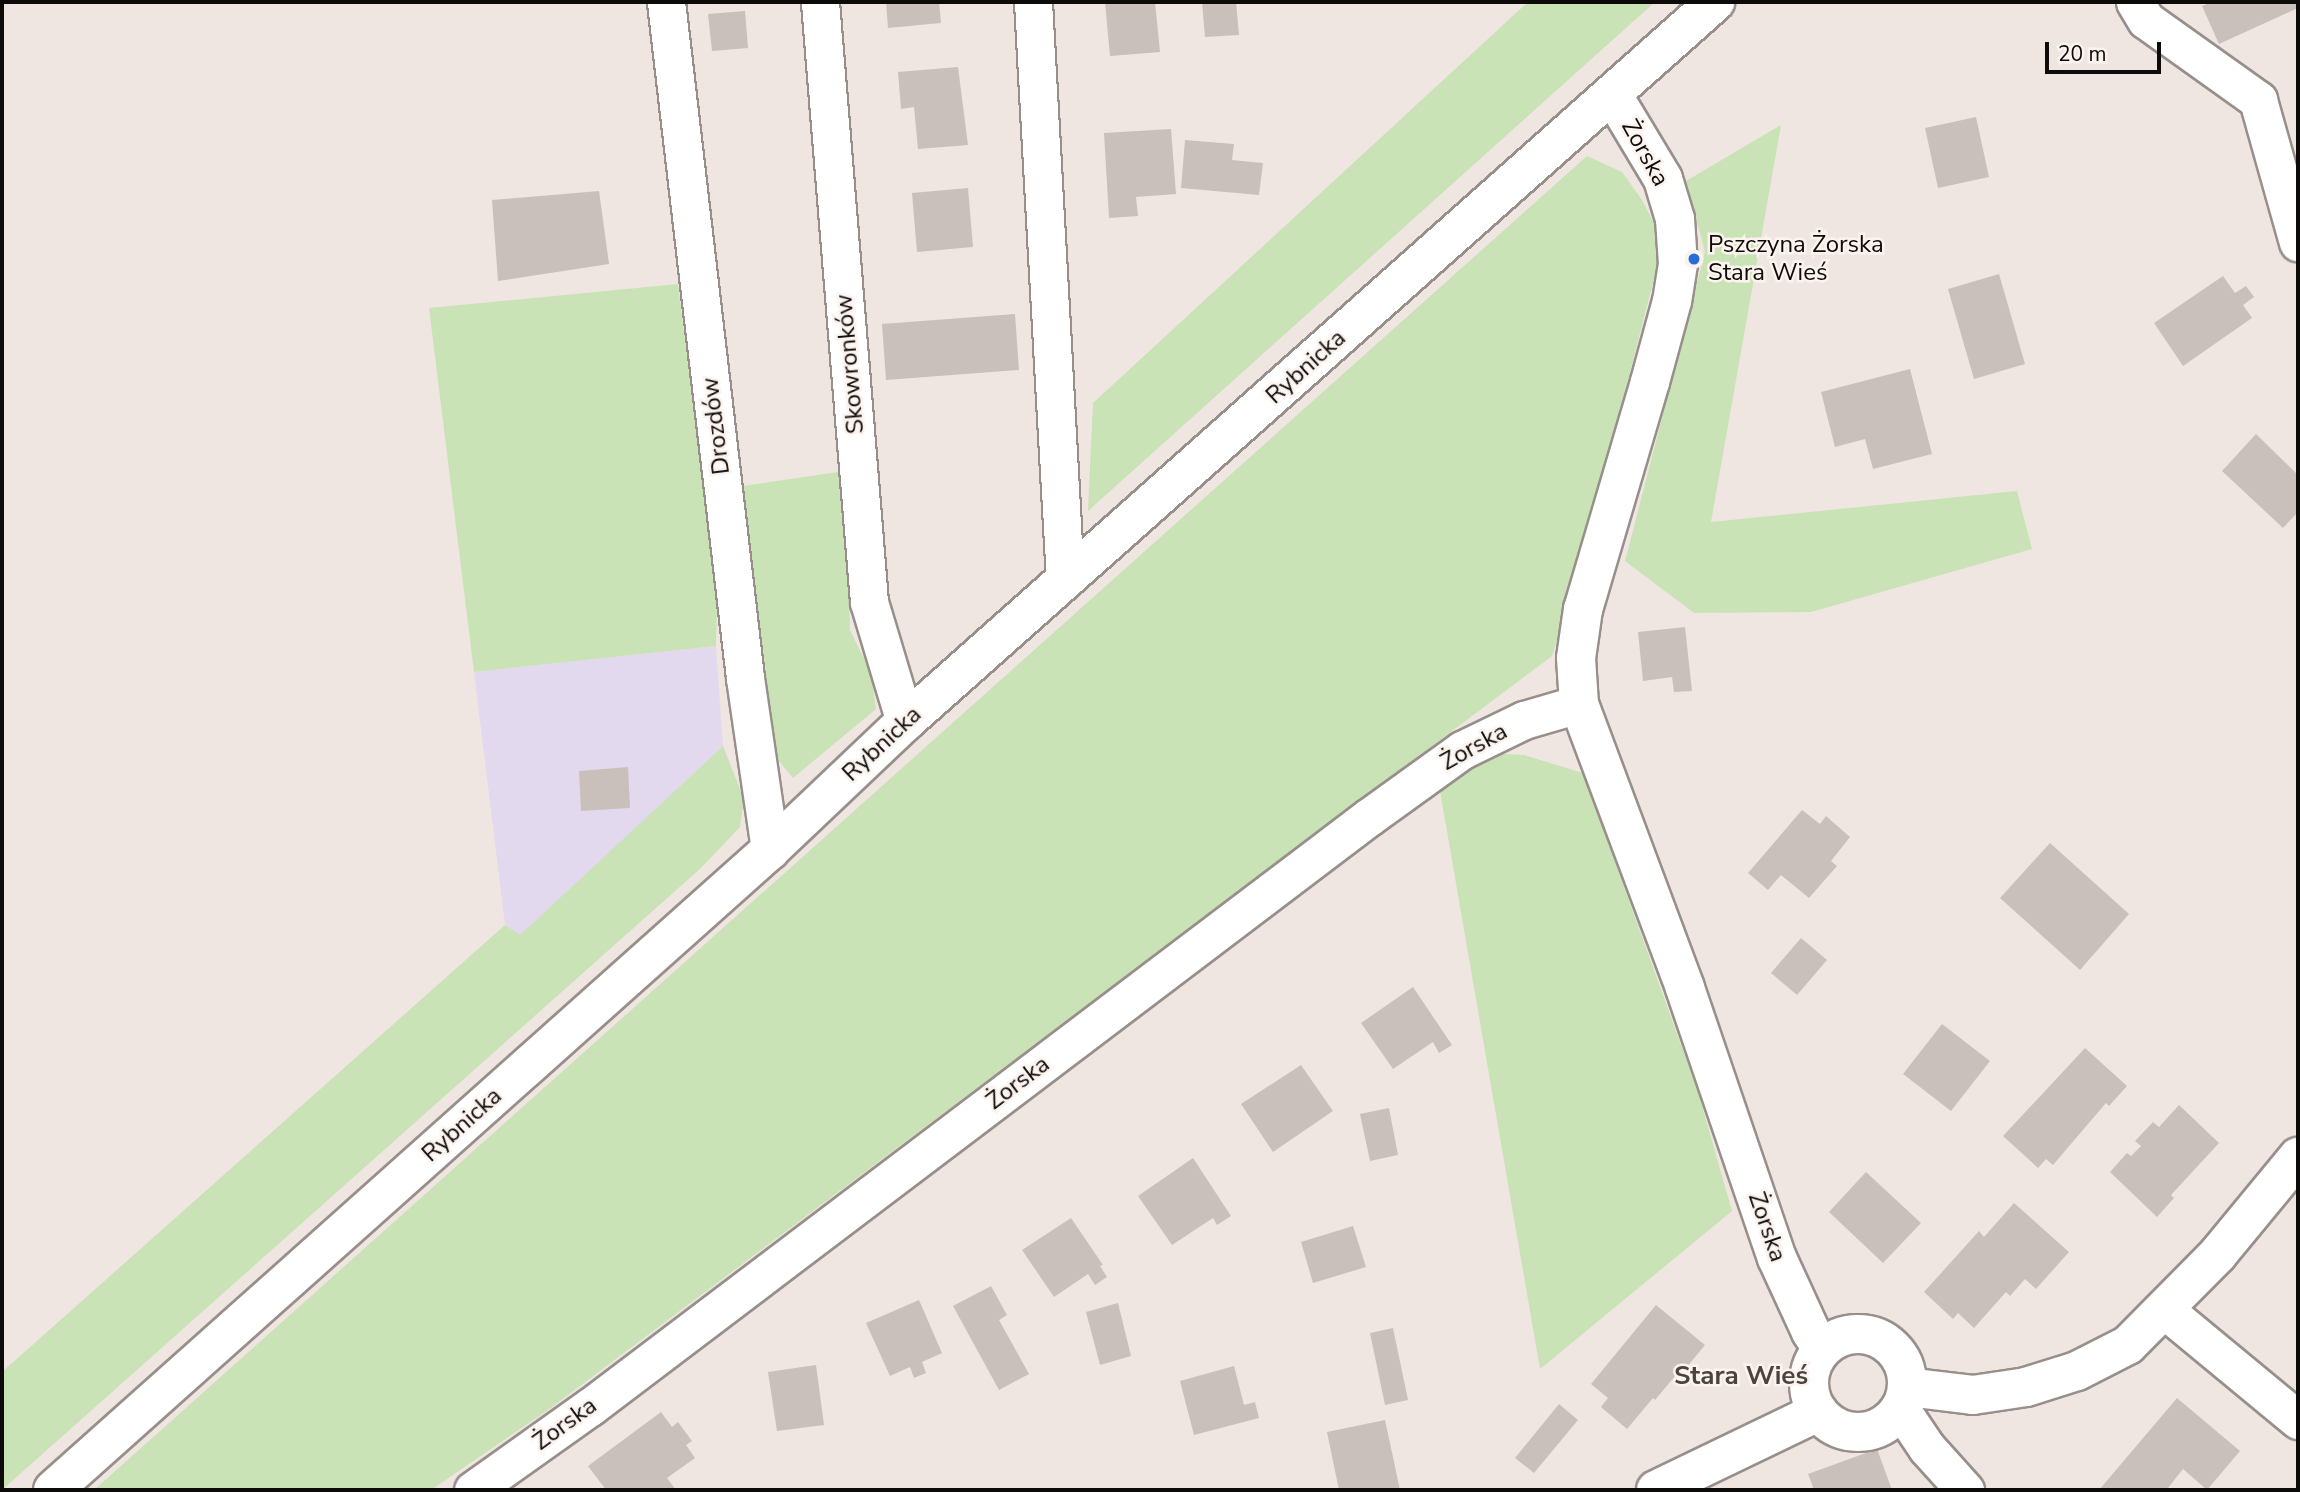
<!DOCTYPE html>
<meta charset="utf-8">
<style>
body{margin:0}
#map{position:relative;width:2300px;height:1492px;overflow:hidden;background:#efe6e1;font-family:"Nunito Sans",sans-serif}
div>[style]{position:absolute}
[style*='--x']{left:calc(var(--x)*1px);top:calc(var(--y)*1px);width:calc(var(--w)*1px);rotate:calc(var(--a)*1deg)}
.commercial>*{inset:0;background:#e3d9ee}
.green>*{inset:0;background:#c9e3b6}
.building>*{inset:0;background:#c9c0bc}
.roads{filter:drop-shadow(2px 0 #988f8b) drop-shadow(-2px 0 #988f8b) drop-shadow(0 2px #988f8b) drop-shadow(0 -2px #988f8b)}
.minor>*{height:37px;margin:-18.5px;padding:0 18.5px;transform-origin:18.5px;border-radius:18.5px;background:#fff}
.tertiary>*{height:38px;margin:-19px;padding:0 19px;transform-origin:19px;border-radius:19px;background:#fff}
.tertiary>.ring{margin:-19px;padding:0;box-sizing:content-box;background:none;border:38px solid #fff;border-radius:50%}
.secondary>*{height:38px;margin:-19px;padding:0 19px;transform-origin:19px;border-radius:19px;background:#fff}
.dots>*{width:19px;height:19px;translate:-50% -50%;box-sizing:border-box;border:4px solid #fcf3ee;border-radius:50%}
span{translate:-50% -50%;white-space:nowrap;text-align:center;line-height:1.15;-webkit-text-stroke:5px #fcf3ee;paint-order:stroke}
.street-label{font-size:24px;color:#0d0b09}
.poi-label{font-size:24px;color:#0d0b09}
.left{translate:0 -50%;text-align:left}
.neighbourhood-label{font-size:26px;color:#4a433f;font-weight:700}
.frame{position:absolute;inset:0;border:4px solid #0d0b09;pointer-events:none}
.scale{position:absolute;left:2045px;top:42px;width:116px;height:32px;box-sizing:border-box;border:4px solid #0d0b09;border-top:0;padding-left:9px;font-size:21px;line-height:24px;white-space:nowrap;color:#0d0b09;-webkit-text-stroke:5px #fcf3ee;paint-order:stroke}
</style>
<div id="map">
<div class="commercial">
<i style="clip-path:polygon(716px 646px,723px 746px,520px 936px,505px 925px,474px 672px)"></i>
</div>
<div class="green">
<i style="clip-path:polygon(1528px 2px,1655px 2px,1088px 511px,1093px 403px)"></i>
<i style="clip-path:polygon(1781px 125px,1711px 522px,2017px 491px,2032px 549px,1811px 612px,1694px 613px,1625px 561px,1705px 252px,1686px 181px)"></i>
<i style="clip-path:polygon(1587px 156px,1622px 172px,1642px 200px,1660px 235px,1656px 271px,1575px 585px,1552px 656px,548px 1410px,431px 1490px,94px 1490px)"></i>
<i style="clip-path:polygon(678px 284px,717px 599px,716px 646px,474px 672px,429px 308px)"></i>
<i style="clip-path:polygon(844px 471px,850px 630px,871px 673px,876px 709px,793px 778px,769px 749px,737px 487px)"></i>
<i style="clip-path:polygon(723px 746px,744px 799px,740px 827px,701px 868px,2px 1490px,2px 1372px,505px 925px,520px 935px)"></i>
<i style="clip-path:polygon(1484px 753px,1524px 755px,1583px 773px,1698px 1092px,1732px 1211px,1540px 1369px,1439px 785px)"></i>
</div>
<div class="building">
<i style="clip-path:polygon(886px 2px,939px 2px,941px 23px,888px 28px)"></i>
<i style="clip-path:polygon(1105px 2px,1155px 2px,1160px 52px,1110px 56px)"></i>
<i style="clip-path:polygon(1202px 2px,1236px 2px,1239px 35px,1205px 37px)"></i>
<i style="clip-path:polygon(2212px 2px,2298px 2px,2298px 8px,2219px 44px,2202px 6px)"></i>
<i style="clip-path:polygon(745px 11px,748px 48px,712px 51px,708px 14px)"></i>
<i style="clip-path:polygon(958px 67px,968px 145px,918px 149px,914px 107px,901px 109px,898px 72px)"></i>
<i style="clip-path:polygon(1976px 117px,1989px 177px,1938px 188px,1925px 128px)"></i>
<i style="clip-path:polygon(1171px 129px,1176px 194px,1136px 197px,1138px 216px,1109px 218px,1104px 133px)"></i>
<i style="clip-path:polygon(1185px 140px,1234px 144px,1232px 160px,1263px 163px,1259px 195px,1181px 188px)"></i>
<i style="clip-path:polygon(968px 188px,973px 247px,917px 252px,912px 193px)"></i>
<i style="clip-path:polygon(599px 191px,609px 264px,498px 281px,492px 200px)"></i>
<i style="clip-path:polygon(1999px 274px,2025px 364px,1974px 379px,1948px 289px)"></i>
<i style="clip-path:polygon(2223px 276px,2235px 293px,2246px 286px,2254px 297px,2243px 305px,2252px 318px,2183px 366px,2154px 323px)"></i>
<i style="clip-path:polygon(1015px 314px,1019px 370px,886px 380px,882px 324px)"></i>
<i style="clip-path:polygon(1910px 369px,1932px 454px,1873px 469px,1865px 439px,1835px 447px,1821px 392px)"></i>
<i style="clip-path:polygon(2256px 434px,2298px 475px,2298px 512px,2283px 528px,2222px 471px)"></i>
<i style="clip-path:polygon(1685px 627px,1692px 691px,1674px 692px,1672px 677px,1643px 681px,1638px 632px)"></i>
<i style="clip-path:polygon(628px 767px,630px 808px,581px 811px,579px 771px)"></i>
<i style="clip-path:polygon(1802px 810px,1820px 824px,1826px 816px,1850px 837px,1831px 861px,1837px 866px,1809px 898px,1781px 875px,1768px 890px,1748px 873px)"></i>
<i style="clip-path:polygon(2050px 843px,2129px 914px,2080px 970px,2000px 898px)"></i>
<i style="clip-path:polygon(1801px 938px,1827px 960px,1797px 995px,1771px 973px)"></i>
<i style="clip-path:polygon(1413px 987px,1452px 1045px,1439px 1053px,1433px 1042px,1393px 1069px,1361px 1023px)"></i>
<i style="clip-path:polygon(1942px 1024px,1990px 1061px,1951px 1111px,1903px 1074px)"></i>
<i style="clip-path:polygon(2085px 1048px,2127px 1086px,2109px 1106px,2106px 1103px,2053px 1165px,2046px 1159px,2038px 1168px,2003px 1136px)"></i>
<i style="clip-path:polygon(1301px 1065px,1333px 1111px,1273px 1152px,1241px 1104px)"></i>
<i style="clip-path:polygon(2179px 1105px,2219px 1143px,2171px 1195px,2174px 1198px,2157px 1217px,2110px 1172px,2127px 1153px,2131px 1156px,2141px 1146px,2135px 1141px,2153px 1122px,2159px 1127px)"></i>
<i style="clip-path:polygon(1389px 1108px,1398px 1155px,1370px 1161px,1360px 1114px)"></i>
<i style="clip-path:polygon(1193px 1158px,1231px 1216px,1217px 1225px,1213px 1218px,1172px 1245px,1138px 1196px)"></i>
<i style="clip-path:polygon(1866px 1172px,1921px 1223px,1883px 1263px,1829px 1212px)"></i>
<i style="clip-path:polygon(2014px 1203px,2069px 1252px,2036px 1289px,2025px 1279px,2010px 1296px,2006px 1292px,1974px 1328px,1958px 1313px,1953px 1319px,1924px 1292px,1979px 1231px,1984px 1237px)"></i>
<i style="clip-path:polygon(1071px 1218px,1103px 1265px,1100px 1266px,1107px 1277px,1095px 1285px,1088px 1274px,1054px 1297px,1022px 1250px)"></i>
<i style="clip-path:polygon(1353px 1226px,1366px 1267px,1313px 1283px,1301px 1242px)"></i>
<i style="clip-path:polygon(991px 1286px,1007px 1315px,999px 1320px,1029px 1374px,999px 1390px,953px 1306px)"></i>
<i style="clip-path:polygon(919px 1300px,942px 1353px,922px 1362px,926px 1373px,914px 1378px,910px 1367px,890px 1376px,866px 1323px)"></i>
<i style="clip-path:polygon(1118px 1303px,1131px 1356px,1100px 1365px,1086px 1312px)"></i>
<i style="clip-path:polygon(1656px 1305px,1705px 1345px,1682px 1373px,1676px 1369px,1676px 1375px,1655px 1400px,1653px 1398px,1627px 1429px,1601px 1407px,1608px 1398px,1591px 1384px)"></i>
<i style="clip-path:polygon(1393px 1328px,1408px 1400px,1385px 1405px,1370px 1333px)"></i>
<i style="clip-path:polygon(816px 1365px,824px 1425px,777px 1431px,768px 1372px)"></i>
<i style="clip-path:polygon(1234px 1366px,1244px 1405px,1255px 1402px,1259px 1418px,1194px 1435px,1180px 1381px)"></i>
<i style="clip-path:polygon(2177px 1398px,2240px 1451px,2207px 1490px,2183px 1469px,2168px 1488px,2170px 1490px,2099px 1490px)"></i>
<i style="clip-path:polygon(1559px 1404px,1578px 1420px,1534px 1473px,1515px 1458px)"></i>
<i style="clip-path:polygon(661px 1412px,672px 1427px,678px 1422px,692px 1441px,686px 1445px,695px 1458px,667px 1478px,676px 1490px,606px 1490px,588px 1466px)"></i>
<i style="clip-path:polygon(1385px 1420px,1400px 1490px,1339px 1490px,1327px 1432px)"></i>
<i style="clip-path:polygon(1877px 1449px,1892px 1490px,1814px 1490px,1808px 1474px)"></i>
</div>
<div class="roads">
<div class="minor">
<i style="--x:666;--y:2;--w:681;--a:83.33"></i>
<i style="--x:745;--y:678;--w:174;--a:81.7"></i>
<i style="--x:820;--y:2;--w:602;--a:85.33"></i>
<i style="--x:869;--y:602;--w:125;--a:73.3"></i>
<i style="--x:1033;--y:2;--w:578;--a:86.83"></i>
<i style="--x:2135;--y:2;--w:21;--a:59"></i>
<i style="--x:2146;--y:20;--w:138;--a:35.5"></i>
<i style="--x:2258;--y:100;--w:148;--a:74.3"></i>
<i style="--x:2165;--y:1310;--w:173;--a:39.6"></i>
<i style="--x:1900;--y:1408;--w:48;--a:56"></i>
<i style="--x:1927;--y:1448;--w:57;--a:47.9"></i>
<i style="--x:473;--y:1490;--w:143;--a:-35.4"></i>
<i style="--x:590;--y:1407;--w:977;--a:-37.14"></i>
<i style="--x:1369;--y:817;--w:115;--a:-35.8"></i>
<i style="--x:1462;--y:750;--w:69;--a:-25.8"></i>
<i style="--x:1524;--y:720;--w:57;--a:-16.2"></i>
</div>
<div class="tertiary">
<i style="--x:1612;--y:94;--w:99;--a:59"></i>
<i style="--x:1663;--y:179;--w:42;--a:73.3"></i>
<i style="--x:1675;--y:219;--w:45;--a:86.2"></i>
<i style="--x:1678;--y:264;--w:37;--a:99"></i>
<i style="--x:1672;--y:301;--w:84;--a:105.2"></i>
<i style="--x:1650;--y:382;--w:237;--a:106.4"></i>
<i style="--x:1583;--y:609;--w:49;--a:98.1"></i>
<i style="--x:1576;--y:658;--w:46;--a:86.3"></i>
<i style="--x:1579;--y:704;--w:303;--a:69.5"></i>
<i style="--x:1685;--y:988;--w:285;--a:71.2"></i>
<i style="--x:1777;--y:1258;--w:81;--a:65.3"></i>
<i style="--x:1811;--y:1332;--w:20;--a:57"></i>
<i class="ring" style="left:1809px;top:1334px;width:60px;height:60px"></i>
<i style="--x:1907;--y:1387;--w:66;--a:6.9"></i>
<i style="--x:1973;--y:1395;--w:54;--a:-8.6"></i>
<i style="--x:2026;--y:1387;--w:53;--a:-17.4"></i>
<i style="--x:2077;--y:1371;--w:57;--a:-27"></i>
<i style="--x:2128;--y:1345;--w:128;--a:-45.3"></i>
<i style="--x:2218;--y:1254;--w:126;--a:-50.5"></i>
<i style="--x:1656;--y:1490;--w:180;--a:-25.7"></i>
</div>
<div class="secondary">
<i style="--x:53;--y:1490;--w:961;--a:-41.75"></i>
<i style="--x:770;--y:850;--w:186;--a:-43.5"></i>
<i style="--x:905;--y:722;--w:1084;--a:-41.63"></i>
</div>
</div>
<div class="dots">
<i style="left:1694px;top:259px;background:#296cd9"></i>
</div>
<div class="street-label">
<span style="left:1645px;top:153px;rotate:61deg">Żorska</span>
<span style="left:850px;top:364px;rotate:-95deg">Skowronków</span>
<span style="left:1306px;top:367px;rotate:-42deg">Rybnicka</span>
<span style="left:716px;top:426px;rotate:-97deg">Drozdów</span>
<span style="left:882px;top:744px;rotate:-43deg">Rybnicka</span>
<span style="left:1474px;top:747px;rotate:-29deg">Żorska</span>
<span style="left:1018px;top:1083px;rotate:-37deg">Żorska</span>
<span style="left:462px;top:1125px;rotate:-42deg">Rybnicka</span>
<span style="left:1767px;top:1227px;rotate:71deg">Żorska</span>
<span style="left:565px;top:1424px;rotate:-36deg">Żorska</span>
</div>
<div class="poi-label">
<span class="left" style="left:1708px;top:259px">Pszczyna Żorska<br>Stara Wieś</span>
</div>
<div class="neighbourhood-label">
<span style="left:1741px;top:1376px">Stara Wieś</span>
</div>
<div class="frame"></div>
<div class="scale">20 m</div>
</div>
